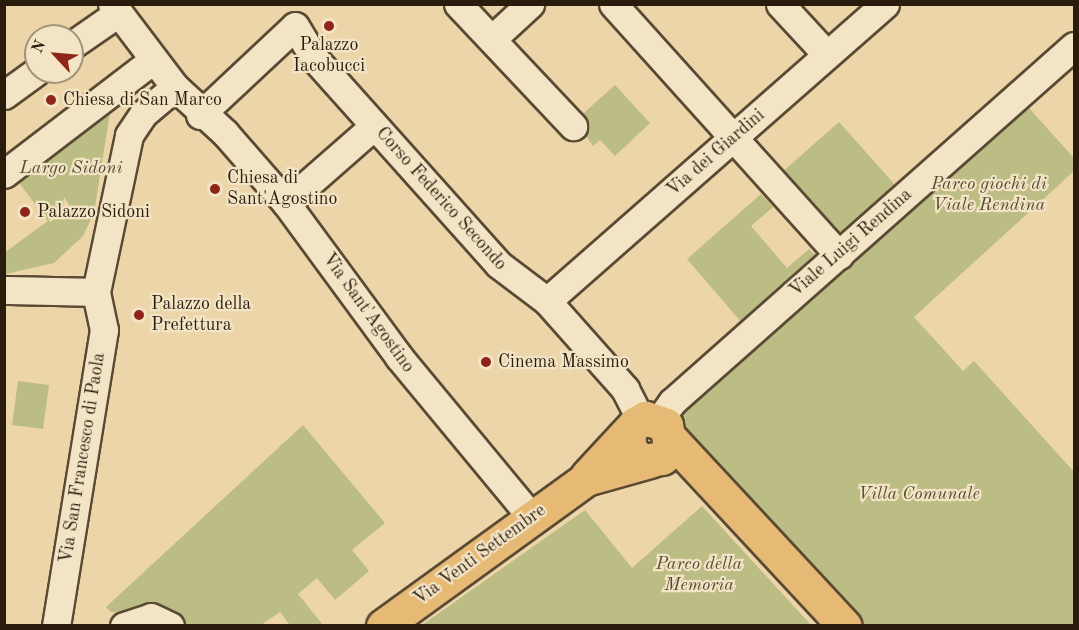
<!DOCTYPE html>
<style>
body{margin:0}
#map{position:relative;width:1079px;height:630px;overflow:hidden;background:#ecd5a8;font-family:"Old Standard TT",serif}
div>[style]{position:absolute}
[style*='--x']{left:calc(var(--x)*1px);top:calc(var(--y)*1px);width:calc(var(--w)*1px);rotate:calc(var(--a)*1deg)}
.green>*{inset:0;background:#bcbc85}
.roads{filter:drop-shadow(2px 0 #5a4a34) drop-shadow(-2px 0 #5a4a34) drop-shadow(0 2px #5a4a34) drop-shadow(0 -2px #5a4a34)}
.minor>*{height:27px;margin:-13.5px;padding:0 13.5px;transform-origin:13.5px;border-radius:13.5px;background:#f3e4c6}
.major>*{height:33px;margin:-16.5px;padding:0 16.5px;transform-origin:16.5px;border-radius:16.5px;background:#e6ba74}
.dots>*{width:16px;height:16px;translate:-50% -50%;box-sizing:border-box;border:3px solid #f3e4c6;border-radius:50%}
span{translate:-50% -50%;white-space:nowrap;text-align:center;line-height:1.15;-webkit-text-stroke:4.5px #f3e4c6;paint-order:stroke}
.poi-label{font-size:18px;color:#291c0d}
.left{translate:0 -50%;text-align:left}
.street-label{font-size:18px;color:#291c0d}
.park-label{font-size:18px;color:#554c31;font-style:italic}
.frame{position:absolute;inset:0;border:6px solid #291c0d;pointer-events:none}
.north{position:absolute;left:24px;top:24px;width:60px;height:60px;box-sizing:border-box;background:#f3e4c6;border:2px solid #a2947c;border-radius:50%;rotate:296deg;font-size:16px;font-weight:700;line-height:24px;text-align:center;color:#291c0d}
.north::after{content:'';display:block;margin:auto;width:21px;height:27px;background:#8f2418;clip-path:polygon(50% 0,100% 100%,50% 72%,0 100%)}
</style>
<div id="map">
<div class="green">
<i style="clip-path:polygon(615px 85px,650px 123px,615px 156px,600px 140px,593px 146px,576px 120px)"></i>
<i style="clip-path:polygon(evenodd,111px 106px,94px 213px,83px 236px,54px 263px,5px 274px,4px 253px,48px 221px,13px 175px,111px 106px,64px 197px,71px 208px,50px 222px,48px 218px,63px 206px,64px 197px)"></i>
<i style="clip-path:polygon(1028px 107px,1074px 158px,1074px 171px,914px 317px,963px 371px,974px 361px,1074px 472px,1074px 625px,862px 625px,671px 415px,840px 263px,846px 270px,861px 257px)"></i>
<i style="clip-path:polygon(839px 122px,896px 186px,837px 238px,780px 174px)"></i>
<i style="clip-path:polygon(761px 194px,773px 207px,751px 226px,787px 268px,809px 249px,817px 257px,742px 323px,687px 259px)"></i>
<i style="clip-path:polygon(18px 381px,49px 385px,43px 429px,12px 425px)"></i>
<i style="clip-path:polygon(303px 425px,385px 523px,352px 550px,369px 571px,335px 600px,317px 578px,298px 594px,323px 625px,290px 625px,280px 612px,261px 625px,185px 625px,168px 615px,111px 612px,106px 607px)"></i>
<i style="clip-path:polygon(702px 506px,811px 625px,422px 625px,585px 510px,632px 568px)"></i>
</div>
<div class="roads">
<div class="minor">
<i style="--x:112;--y:4;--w:104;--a:52.8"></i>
<i style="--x:175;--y:87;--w:68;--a:42.6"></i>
<i style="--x:225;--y:133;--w:93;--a:48.9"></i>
<i style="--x:286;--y:203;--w:191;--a:53.7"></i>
<i style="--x:399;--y:357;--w:209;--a:50.4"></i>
<i style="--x:458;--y:4;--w:168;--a:46.7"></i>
<i style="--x:613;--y:4;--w:338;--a:48"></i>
<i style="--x:780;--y:4;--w:69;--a:47.3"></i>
<i style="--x:492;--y:39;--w:52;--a:-42.6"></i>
<i style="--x:72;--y:45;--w:56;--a:-34.8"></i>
<i style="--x:4;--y:95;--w:39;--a:-36"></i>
<i style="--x:200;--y:115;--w:130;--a:-43.1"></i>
<i style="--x:295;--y:26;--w:39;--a:59"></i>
<i style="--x:315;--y:59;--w:275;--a:48.2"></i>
<i style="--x:498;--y:264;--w:61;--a:37.1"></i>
<i style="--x:547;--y:301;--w:118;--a:48.4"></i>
<i style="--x:625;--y:389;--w:35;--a:63"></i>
<i style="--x:4;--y:174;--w:186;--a:-37.4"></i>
<i style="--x:286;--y:203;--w:117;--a:-41.2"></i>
<i style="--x:4;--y:290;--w:92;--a:1.2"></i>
<i style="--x:96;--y:292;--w:160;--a:-78.1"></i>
<i style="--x:129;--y:135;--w:25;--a:-56"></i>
<i style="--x:143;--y:114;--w:42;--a:-40.2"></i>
<i style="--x:547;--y:301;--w:450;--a:-41.3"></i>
<i style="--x:659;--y:420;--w:22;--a:-54"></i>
<i style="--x:672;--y:402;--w:537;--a:-41.53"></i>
<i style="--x:56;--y:626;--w:300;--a:-80.8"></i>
<i style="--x:104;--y:330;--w:39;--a:-102"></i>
<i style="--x:124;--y:626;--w:28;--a:-18"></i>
<i style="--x:151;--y:617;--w:21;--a:25"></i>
</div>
<div class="major">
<i style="--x:671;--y:439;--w:255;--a:47.1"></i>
<i style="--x:587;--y:476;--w:71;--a:-47.3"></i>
<i style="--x:635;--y:424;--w:12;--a:-31"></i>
<i style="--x:645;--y:418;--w:22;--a:18"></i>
<i style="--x:666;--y:425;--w:21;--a:79"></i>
<i style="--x:670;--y:446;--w:14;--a:124"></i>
<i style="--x:662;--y:458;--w:19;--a:171"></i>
<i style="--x:643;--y:461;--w:16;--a:-142"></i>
<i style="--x:630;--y:451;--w:18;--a:-96"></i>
<i style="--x:383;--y:626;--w:251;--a:-35.9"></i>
<i style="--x:586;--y:479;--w:66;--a:-15.7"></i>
</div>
</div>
<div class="dots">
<i style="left:329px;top:26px;background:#8f2418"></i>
<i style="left:51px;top:100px;background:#8f2418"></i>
<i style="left:215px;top:189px;background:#8f2418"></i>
<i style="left:25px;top:212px;background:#8f2418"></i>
<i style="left:139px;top:315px;background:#8f2418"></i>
<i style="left:486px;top:362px;background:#8f2418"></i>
</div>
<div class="poi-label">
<span style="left:329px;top:56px">Palazzo<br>Iacobucci</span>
<span class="left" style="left:63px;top:100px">Chiesa di San Marco</span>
<span class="left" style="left:227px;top:189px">Chiesa di<br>Sant'Agostino</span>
<span class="left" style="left:37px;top:212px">Palazzo Sidoni</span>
<span class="left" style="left:151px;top:315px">Palazzo della<br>Prefettura</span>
<span class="left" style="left:498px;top:362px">Cinema Massimo</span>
</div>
<div class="street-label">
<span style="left:716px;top:153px;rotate:-41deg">Via dei Giardini</span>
<span style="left:441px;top:199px;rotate:48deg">Corso Federico Secondo</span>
<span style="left:851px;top:243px;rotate:-41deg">Viale Luigi Rendina</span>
<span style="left:368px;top:313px;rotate:54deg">Via Sant'Agostino</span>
<span style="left:83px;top:458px;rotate:-81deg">Via San Francesco di Paola</span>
<span style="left:480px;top:555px;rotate:-36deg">Via Venti Settembre</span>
</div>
<div class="park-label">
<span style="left:71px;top:168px">Largo Sidoni</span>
<span style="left:989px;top:195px">Parco giochi di<br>Viale Rendina</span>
<span style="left:919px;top:494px">Villa Comunale</span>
<span style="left:699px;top:575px">Parco della<br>Memoria</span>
</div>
<div class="frame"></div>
<div class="north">N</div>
</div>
